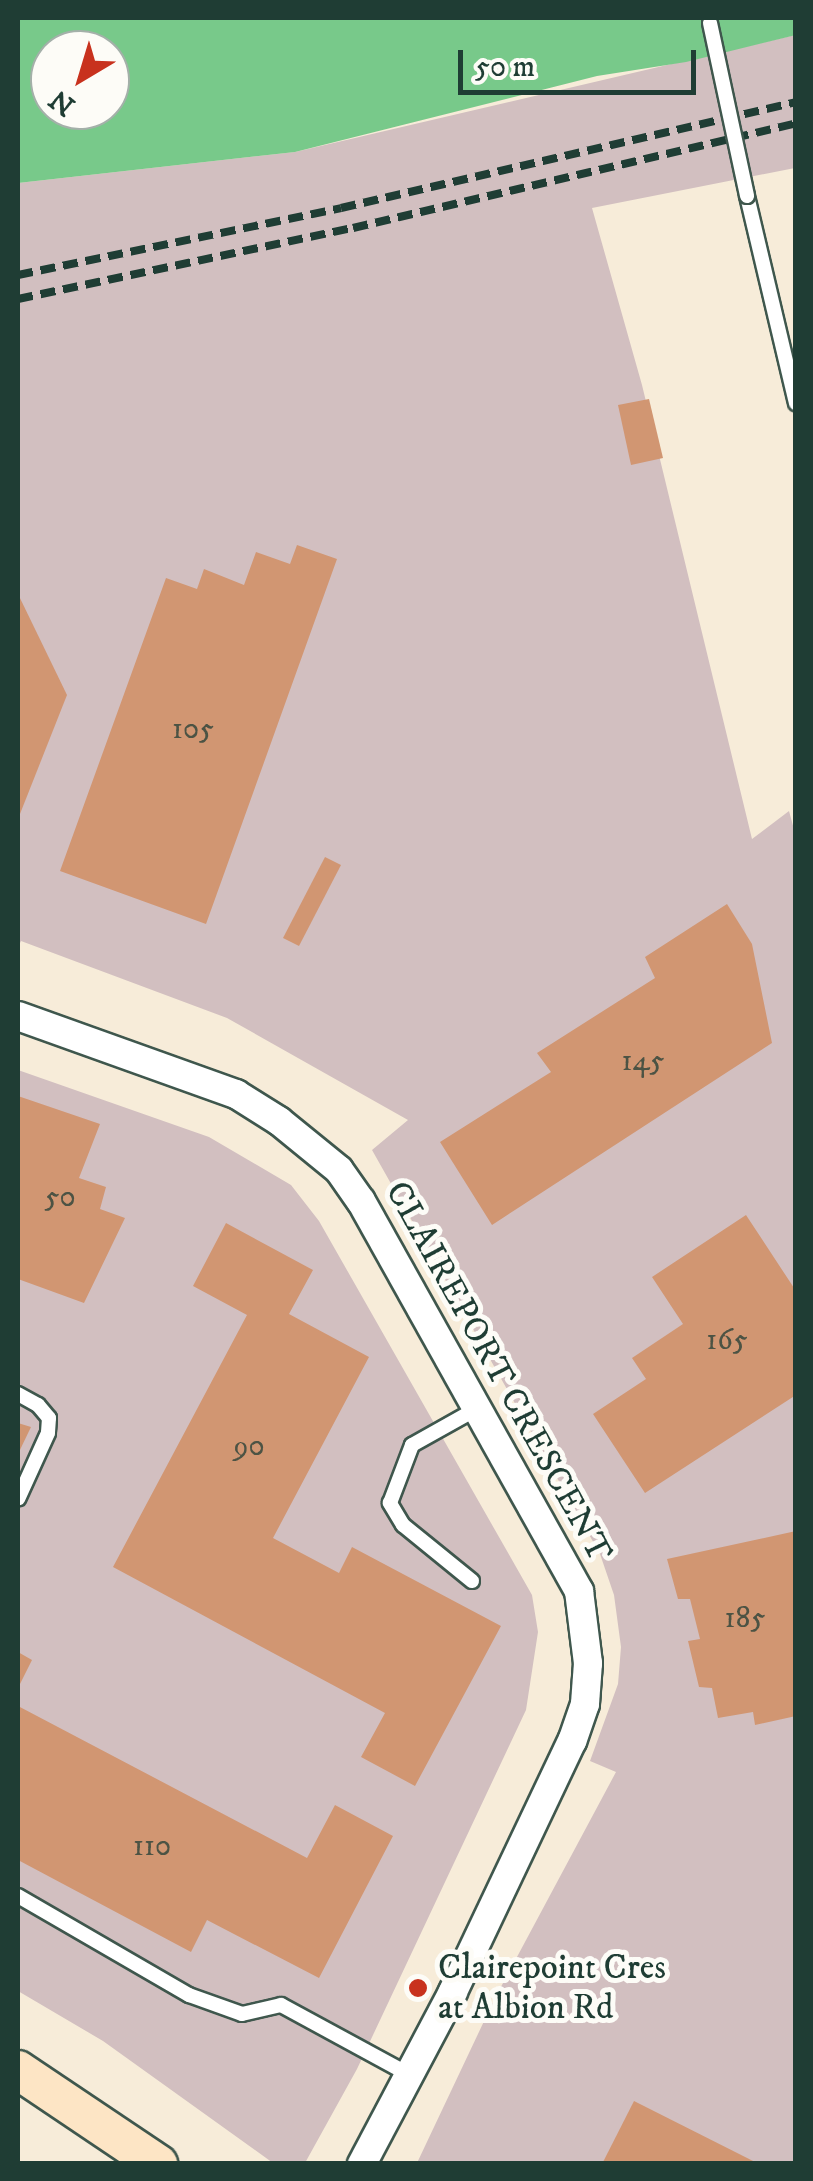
<!DOCTYPE html>
<style>
body{margin:0}
#map{position:relative;width:813px;height:2181px;overflow:hidden;background:#f7ecd9;font-family:"IM FELL DW Pica",serif}
div>[style]{position:absolute}
[style*='--x']{left:calc(var(--x)*1px);top:calc(var(--y)*1px);width:calc(var(--w)*1px);rotate:calc(var(--a)*1deg)}
.industrial>*{inset:0;background:#d2bfc0}
.green>*{inset:0;background:#78c98a}
.building>*{inset:0;background:#d19672}
.roads{filter:drop-shadow(2px 0 #3f574d) drop-shadow(-2px 0 #3f574d) drop-shadow(0 2px #3f574d) drop-shadow(0 -2px #3f574d)}
.service>*{height:14px;margin:-7px;padding:0 7px;transform-origin:7px;border-radius:7px;background:#fff}
.minor>*{height:28px;margin:-14px;padding:0 14px;transform-origin:14px;border-radius:14px;background:#fff}
.secondary>*{height:38px;margin:-19px;padding:0 19px;transform-origin:19px;border-radius:19px;background:#fde5c5}
.rail>*{height:8px;margin-top:-4px;transform-origin:0;background:repeating-linear-gradient(90deg,#1f3d34 0 15px,transparent 0 23px)}
.bridges{filter:drop-shadow(2px 0 #3f574d) drop-shadow(-2px 0 #3f574d) drop-shadow(0 2px #3f574d) drop-shadow(0 -2px #3f574d)}
.service-bridge>*{height:14px;margin:-7px;padding:0 7px;transform-origin:7px;border-radius:7px;background:#fff}
.dots>*{width:28px;height:28px;translate:-50% -50%;box-sizing:border-box;border:5px solid #fdfcf7;border-radius:50%}
span{translate:-50% -50%;white-space:nowrap;text-align:center;line-height:1.15;-webkit-text-stroke:10px #fdfcf7;paint-order:stroke}
.number-label{font-size:30px;color:#4c5344}
.number-label span{-webkit-text-stroke-width:0}
.street-label{font-size:35px;color:#1f3d34}
.poi-label{font-size:35px;color:#1f3d34}
.left{translate:0 -50%;text-align:left}
.frame{position:absolute;inset:0;border:20px solid #1f3d34;pointer-events:none}
.north{position:absolute;left:30px;top:30px;width:100px;height:100px;box-sizing:border-box;background:#fdfcf7;border:2px solid #a4b0a9;border-radius:50%;rotate:218deg;font-size:28px;font-weight:700;line-height:40px;text-align:center;color:#1f3d34}
.north::after{content:'';display:block;margin:auto;width:35px;height:45px;background:#c8321e;clip-path:polygon(50% 0,100% 100%,50% 72%,0 100%)}
.scale{position:absolute;left:458px;top:50px;width:238px;height:45px;box-sizing:border-box;border:5px solid #1f3d34;border-top:0;padding-left:12px;font-size:30px;line-height:35px;white-space:nowrap;color:#1f3d34;-webkit-text-stroke:8px #fdfcf7;paint-order:stroke}
</style>
<div id="map">
<div class="industrial">
<i style="clip-path:polygon(795px 35px,795px 168px,592px 208px,642px 385px,752px 839px,789px 811px,795px 833px,795px 2163px,417px 2163px,495px 1998px,616px 1772px,590px 1761px,618px 1684px,621px 1647px,614px 1595px,600px 1554px,372px 1150px,408px 1120px,227px 1018px,21px 941px,18px 947px,18px 183px,295px 152px)"></i>
<i style="clip-path:polygon(18px 1070px,209px 1137px,291px 1185px,319px 1221px,532px 1595px,538px 1632px,526px 1710px,357px 2069px,305px 2163px,273px 2163px,103px 2041px,18px 1991px)"></i>
</div>
<div class="green">
<i style="clip-path:polygon(evenodd,18px 18px,795px 18px,796px 35px,686px 62px,597px 76px,295px 152px,18px 183px,18px 18px,50px 50px,110px 50px,110px 110px,50px 110px,50px 50px)"></i>
</div>
<div class="building">
<i style="clip-path:polygon(649px 399px,663px 458px,631px 465px,618px 405px)"></i>
<i style="clip-path:polygon(297px 545px,337px 559px,206px 924px,60px 871px,166px 578px,197px 589px,204px 569px,244px 585px,256px 552px,290px 564px)"></i>
<i style="clip-path:polygon(18px 594px,67px 695px,18px 819px)"></i>
<i style="clip-path:polygon(325px 857px,341px 865px,299px 946px,283px 938px)"></i>
<i style="clip-path:polygon(727px 904px,752px 944px,772px 1043px,492px 1225px,440px 1142px,551px 1072px,537px 1053px,655px 978px,645px 957px)"></i>
<i style="clip-path:polygon(18px 1096px,100px 1124px,79px 1178px,106px 1187px,100px 1209px,125px 1218px,84px 1303px,18px 1279px)"></i>
<i style="clip-path:polygon(746px 1215px,796px 1291px,796px 1395px,645px 1493px,593px 1414px,646px 1379px,632px 1358px,683px 1324px,652px 1277px)"></i>
<i style="clip-path:polygon(226px 1223px,313px 1270px,289px 1314px,369px 1357px,273px 1538px,339px 1573px,352px 1547px,501px 1626px,415px 1786px,361px 1757px,385px 1713px,113px 1567px,247px 1315px,193px 1286px)"></i>
<i style="clip-path:polygon(18px 1423px,31px 1427px,18px 1454px)"></i>
<i style="clip-path:polygon(796px 1531px,796px 1716px,755px 1725px,753px 1712px,718px 1718px,712px 1688px,699px 1687px,688px 1641px,700px 1639px,690px 1599px,678px 1599px,667px 1559px)"></i>
<i style="clip-path:polygon(18px 1652px,32px 1660px,18px 1688px)"></i>
<i style="clip-path:polygon(18px 1706px,307px 1858px,335px 1805px,393px 1836px,319px 1978px,207px 1920px,191px 1952px,18px 1860px)"></i>
<i style="clip-path:polygon(634px 2101px,759px 2164px,602px 2164px)"></i>
</div>
<div class="roads">
<div class="service">
<i style="--x:747;--y:196;--w:213;--a:76.7"></i>
<i style="--x:18;--y:1394;--w:23;--a:29"></i>
<i style="--x:38;--y:1405;--w:17;--a:50"></i>
<i style="--x:49;--y:1418;--w:15;--a:94"></i>
<i style="--x:48;--y:1433;--w:72;--a:114.4"></i>
<i style="--x:472;--y:1581;--w:89;--a:-140.9"></i>
<i style="--x:403;--y:1525;--w:26;--a:-121"></i>
<i style="--x:390;--y:1503;--w:62;--a:-69.2"></i>
<i style="--x:412;--y:1445;--w:76;--a:-29.3"></i>
<i style="--x:18;--y:1896;--w:198;--a:30.1"></i>
<i style="--x:189;--y:1995;--w:56;--a:19.7"></i>
<i style="--x:242;--y:2014;--w:40;--a:-13"></i>
<i style="--x:281;--y:2005;--w:147;--a:28.5"></i>
</div>
<div class="minor">
<i style="--x:18;--y:1016;--w:232;--a:19.7"></i>
<i style="--x:236;--y:1094;--w:51;--a:32.1"></i>
<i style="--x:279;--y:1121;--w:77;--a:39.2"></i>
<i style="--x:339;--y:1170;--w:38;--a:55"></i>
<i style="--x:361;--y:1201;--w:447;--a:60.8"></i>
<i style="--x:579;--y:1591;--w:73;--a:82.9"></i>
<i style="--x:588;--y:1663;--w:41;--a:94.2"></i>
<i style="--x:585;--y:1704;--w:39;--a:109"></i>
<i style="--x:572;--y:1741;--w:278;--a:115.4"></i>
<i style="--x:453;--y:1992;--w:195;--a:117.9"></i>
</div>
<div class="secondary">
<i style="--x:18;--y:2070;--w:169;--a:33.9"></i>
</div>
</div>
<div class="rail">
<i style="--x:18;--y:275;--w:330;--a:-11.7"></i>
<i style="--x:341;--y:208;--w:467;--a:-13.1"></i>
<i style="--x:18;--y:299;--w:342;--a:-12"></i>
<i style="--x:353;--y:228;--w:455;--a:-13.3"></i>
</div>
<div class="bridges">
<div class="service-bridge">
<i style="--x:710;--y:23;--w:177;--a:77.9"></i>
</div>
</div>
<div class="dots">
<i style="left:418px;top:1988px;background:#c8321e"></i>
</div>
<div class="number-label">
<span style="left:193px;top:730px">105</span>
<span style="left:643px;top:1062px">145</span>
<span style="left:60px;top:1198px">50</span>
<span style="left:727px;top:1341px">165</span>
<span style="left:249px;top:1447px">90</span>
<span style="left:745px;top:1619px">185</span>
<span style="left:152px;top:1847px">110</span>
</div>
<div class="street-label">
<span style="left:498px;top:1372px;rotate:61deg">CLAIREPORT CRESCENT</span>
</div>
<div class="poi-label">
<span class="left" style="left:438px;top:1988px">Clairepoint Cres<br>at Albion Rd</span>
</div>
<div class="frame"></div>
<div class="north">N</div>
<div class="scale">50 m</div>
</div>
